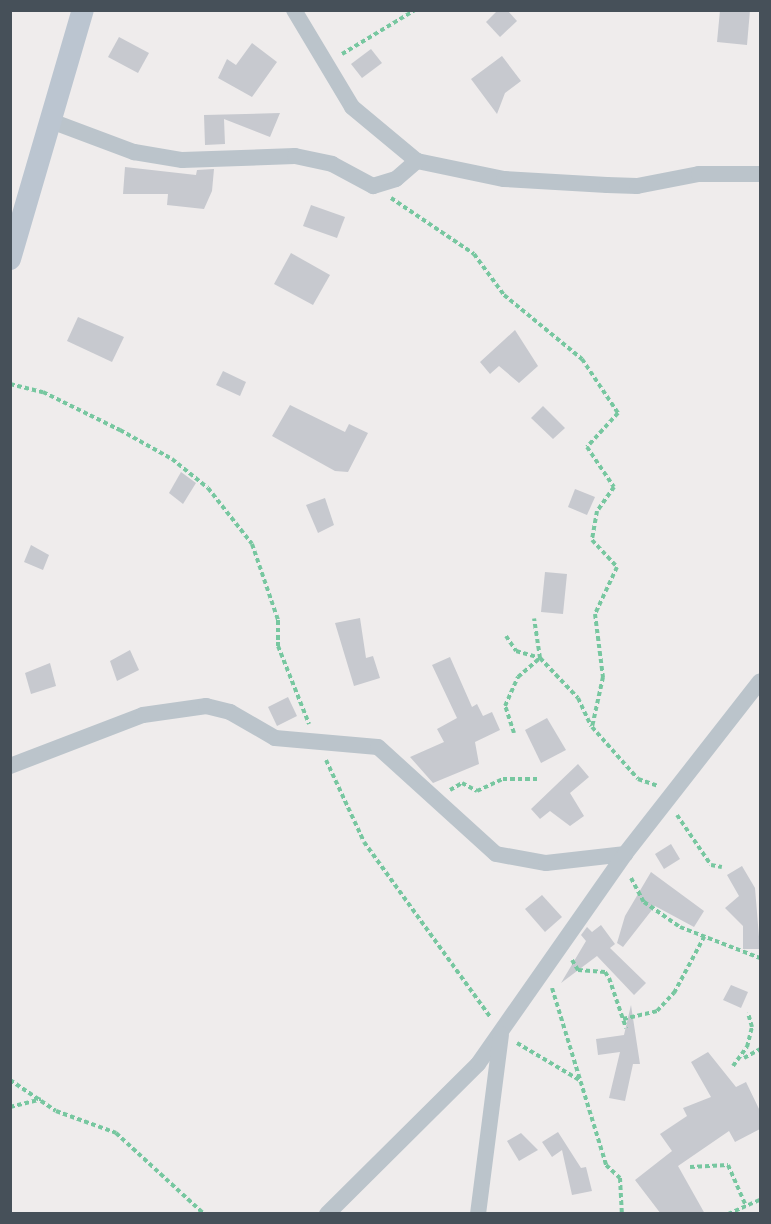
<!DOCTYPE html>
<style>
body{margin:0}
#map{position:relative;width:771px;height:1224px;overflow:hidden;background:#efecec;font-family:"Sofia Sans Condensed",sans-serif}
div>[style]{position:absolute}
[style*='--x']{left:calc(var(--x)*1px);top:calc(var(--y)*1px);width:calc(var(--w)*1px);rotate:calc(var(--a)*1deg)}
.building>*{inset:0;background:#c7c9cf}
.path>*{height:4px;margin-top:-2px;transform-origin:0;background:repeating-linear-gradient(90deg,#77c7a0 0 4.5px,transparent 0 7.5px)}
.street>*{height:16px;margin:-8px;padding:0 8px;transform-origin:8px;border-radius:8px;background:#bbc4cb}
.secondary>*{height:22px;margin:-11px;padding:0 11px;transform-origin:11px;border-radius:11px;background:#bbc5d0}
span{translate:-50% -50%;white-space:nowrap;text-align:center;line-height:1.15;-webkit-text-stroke:6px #fff;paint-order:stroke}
.frame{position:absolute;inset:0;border:12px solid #465059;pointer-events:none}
</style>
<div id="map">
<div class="building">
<i style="clip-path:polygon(498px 10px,507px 10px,517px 21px,500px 37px,486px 22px)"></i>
<i style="clip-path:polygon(720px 10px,750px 10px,747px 45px,717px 42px)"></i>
<i style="clip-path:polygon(119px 37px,149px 53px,138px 73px,108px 57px)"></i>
<i style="clip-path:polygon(252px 43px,277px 62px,252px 97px,218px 78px,227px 59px,236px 65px)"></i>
<i style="clip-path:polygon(371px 49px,382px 63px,362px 78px,351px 64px)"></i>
<i style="clip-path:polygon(502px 56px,521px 81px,505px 93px,497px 114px,471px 79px)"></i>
<i style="clip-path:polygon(280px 113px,270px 137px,224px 119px,225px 144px,205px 145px,204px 115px)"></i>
<i style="clip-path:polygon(125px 167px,196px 175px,197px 170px,214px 169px,212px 191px,204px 209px,167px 205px,168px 194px,123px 194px)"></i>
<i style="clip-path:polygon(311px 205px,345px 217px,337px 238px,303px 226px)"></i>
<i style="clip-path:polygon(291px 253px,330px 275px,313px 305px,274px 284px)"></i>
<i style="clip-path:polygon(78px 317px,124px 337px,112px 362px,67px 341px)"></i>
<i style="clip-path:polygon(515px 330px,538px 366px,519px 383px,499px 366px,490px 374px,480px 362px)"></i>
<i style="clip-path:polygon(223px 371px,246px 382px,240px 396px,216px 385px)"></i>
<i style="clip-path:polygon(290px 405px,345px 432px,349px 424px,368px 433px,348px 472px,335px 471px,272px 436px)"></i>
<i style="clip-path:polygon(543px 406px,565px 428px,553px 439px,531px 418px)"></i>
<i style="clip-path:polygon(181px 472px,196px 483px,183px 504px,169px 493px)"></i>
<i style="clip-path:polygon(575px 489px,595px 497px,587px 515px,568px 507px)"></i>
<i style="clip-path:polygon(325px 498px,334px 525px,318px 533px,306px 505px)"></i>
<i style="clip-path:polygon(31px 545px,49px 555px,43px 570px,24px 562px)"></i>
<i style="clip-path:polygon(545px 572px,567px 574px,563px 614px,541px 612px)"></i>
<i style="clip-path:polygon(360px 618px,366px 658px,373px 656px,380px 678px,354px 686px,335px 623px)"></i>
<i style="clip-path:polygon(130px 650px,139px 670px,117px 681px,110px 661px)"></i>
<i style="clip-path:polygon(450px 657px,472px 707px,477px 704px,483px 716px,492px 712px,500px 730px,475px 742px,479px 764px,433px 783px,410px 757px,444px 742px,437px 729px,457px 718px,432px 665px)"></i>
<i style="clip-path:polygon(50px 663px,56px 686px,31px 694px,25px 673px)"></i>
<i style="clip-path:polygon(288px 697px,297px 716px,277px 726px,268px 707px)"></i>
<i style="clip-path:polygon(547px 718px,566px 750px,541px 763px,525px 730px)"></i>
<i style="clip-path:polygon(578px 764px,589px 777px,570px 793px,584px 816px,570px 826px,550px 811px,540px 819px,531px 809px)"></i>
<i style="clip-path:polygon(671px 844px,680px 859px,664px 869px,655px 854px)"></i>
<i style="clip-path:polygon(742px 866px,755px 888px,760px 949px,743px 949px,743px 926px,725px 908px,739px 896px,727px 875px)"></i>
<i style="clip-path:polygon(651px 872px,704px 911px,694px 927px,655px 906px,623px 947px,617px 943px,625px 916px)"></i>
<i style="clip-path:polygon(542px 895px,562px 917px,545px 932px,525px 909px)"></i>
<i style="clip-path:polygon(601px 925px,615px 944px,610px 948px,646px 983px,634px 995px,597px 956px,561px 983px,586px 941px,581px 935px,587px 927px,592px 932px)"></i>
<i style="clip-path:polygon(731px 985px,748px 992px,741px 1008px,723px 1000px)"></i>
<i style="clip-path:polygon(631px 1005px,640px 1064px,633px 1064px,625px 1101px,609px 1098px,620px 1052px,598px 1055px,596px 1039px,624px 1035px)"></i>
<i style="clip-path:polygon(708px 1052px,736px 1087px,746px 1082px,760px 1111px,760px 1129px,735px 1142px,729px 1131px,678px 1166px,705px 1214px,661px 1214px,635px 1180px,672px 1151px,660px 1134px,687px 1116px,683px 1108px,711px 1097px,691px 1062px)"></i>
<i style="clip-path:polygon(558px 1132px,581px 1168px,586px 1167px,592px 1191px,572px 1195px,562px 1150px,552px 1157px,542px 1142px)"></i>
<i style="clip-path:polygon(521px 1133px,538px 1150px,519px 1161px,507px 1141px)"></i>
</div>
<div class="path">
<i style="--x:342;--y:54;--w:85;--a:-31.1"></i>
<i style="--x:391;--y:198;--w:100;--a:34"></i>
<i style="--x:474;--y:254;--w:51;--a:53.8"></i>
<i style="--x:504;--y:295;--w:101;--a:39.4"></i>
<i style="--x:582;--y:359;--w:65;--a:56.3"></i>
<i style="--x:618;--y:413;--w:46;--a:132.4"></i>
<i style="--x:587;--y:447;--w:48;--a:56"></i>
<i style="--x:614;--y:487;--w:29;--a:125"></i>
<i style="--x:597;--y:511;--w:29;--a:100"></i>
<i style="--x:592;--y:540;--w:37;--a:47"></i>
<i style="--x:617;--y:567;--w:52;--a:115.1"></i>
<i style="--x:595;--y:614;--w:64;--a:82.8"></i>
<i style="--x:603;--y:677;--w:51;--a:102.4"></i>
<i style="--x:592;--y:727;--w:69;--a:48.5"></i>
<i style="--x:638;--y:779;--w:21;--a:19"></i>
<i style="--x:10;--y:384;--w:34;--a:14"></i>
<i style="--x:43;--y:392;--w:86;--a:26.3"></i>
<i style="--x:120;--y:430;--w:60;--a:29.1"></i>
<i style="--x:172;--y:459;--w:46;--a:38.9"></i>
<i style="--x:208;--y:488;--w:71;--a:51.8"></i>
<i style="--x:252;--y:544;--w:80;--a:71.1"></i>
<i style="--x:278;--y:620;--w:26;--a:90"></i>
<i style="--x:278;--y:646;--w:84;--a:68.3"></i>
<i style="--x:506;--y:636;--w:18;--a:56"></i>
<i style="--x:516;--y:651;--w:25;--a:16"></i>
<i style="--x:540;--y:658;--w:40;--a:-98.5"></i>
<i style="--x:514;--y:733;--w:28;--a:-108"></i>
<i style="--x:505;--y:706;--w:32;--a:-66"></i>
<i style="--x:518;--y:677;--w:29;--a:-41"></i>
<i style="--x:540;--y:658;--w:55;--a:46.5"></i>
<i style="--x:578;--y:698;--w:31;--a:65"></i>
<i style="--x:326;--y:760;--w:90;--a:65.1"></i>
<i style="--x:364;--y:842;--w:217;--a:54.2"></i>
<i style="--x:450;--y:790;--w:14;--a:-30"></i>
<i style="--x:462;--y:783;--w:17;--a:28"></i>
<i style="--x:477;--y:791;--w:29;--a:-25"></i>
<i style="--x:503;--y:779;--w:36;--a:0"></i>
<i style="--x:677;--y:815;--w:60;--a:55.8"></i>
<i style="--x:711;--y:865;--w:11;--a:10"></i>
<i style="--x:631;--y:878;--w:27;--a:62"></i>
<i style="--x:644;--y:902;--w:44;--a:34.8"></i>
<i style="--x:680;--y:927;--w:86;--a:21.2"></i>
<i style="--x:572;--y:960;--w:12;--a:59"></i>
<i style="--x:578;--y:970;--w:27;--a:4"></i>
<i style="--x:605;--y:972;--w:7;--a:56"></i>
<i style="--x:609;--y:978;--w:53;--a:71.2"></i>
<i style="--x:552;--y:988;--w:185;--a:73"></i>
<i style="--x:606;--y:1165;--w:19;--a:43"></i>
<i style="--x:620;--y:1178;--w:36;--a:87"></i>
<i style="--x:623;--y:1019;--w:35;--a:-13"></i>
<i style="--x:657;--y:1011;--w:25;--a:-47"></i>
<i style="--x:674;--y:993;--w:64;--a:-61.8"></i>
<i style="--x:517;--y:1043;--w:74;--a:30.7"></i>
<i style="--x:744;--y:1058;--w:18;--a:-29"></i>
<i style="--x:733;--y:1066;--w:24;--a:-54"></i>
<i style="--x:747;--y:1047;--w:21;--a:-76"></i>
<i style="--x:752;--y:1027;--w:15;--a:-106"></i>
<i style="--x:10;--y:1080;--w:55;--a:34"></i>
<i style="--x:56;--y:1111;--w:64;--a:20.1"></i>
<i style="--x:116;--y:1133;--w:120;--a:42.6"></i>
<i style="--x:10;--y:1107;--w:32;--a:-14"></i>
<i style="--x:690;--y:1167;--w:38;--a:-3"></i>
<i style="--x:728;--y:1165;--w:45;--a:66.3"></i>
<i style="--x:728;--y:1214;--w:35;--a:-24"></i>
</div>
<div class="street">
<i style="--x:294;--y:10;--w:113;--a:59.1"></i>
<i style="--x:352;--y:107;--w:85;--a:39.7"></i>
<i style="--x:417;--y:161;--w:89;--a:11.7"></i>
<i style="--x:504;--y:179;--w:103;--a:3.3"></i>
<i style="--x:607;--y:185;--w:30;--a:2"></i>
<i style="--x:637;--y:186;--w:63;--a:-11"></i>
<i style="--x:699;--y:174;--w:61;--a:0"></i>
<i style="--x:51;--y:121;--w:89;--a:20.5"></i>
<i style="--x:134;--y:152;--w:49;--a:9.5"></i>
<i style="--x:182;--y:160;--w:113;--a:-2"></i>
<i style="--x:295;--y:156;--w:38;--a:12"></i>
<i style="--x:332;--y:164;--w:47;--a:28.2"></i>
<i style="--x:373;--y:186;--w:24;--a:-17"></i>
<i style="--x:396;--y:179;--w:28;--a:-41"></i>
<i style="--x:10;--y:766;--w:142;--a:-21"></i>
<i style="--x:143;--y:715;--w:64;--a:-8.1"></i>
<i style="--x:206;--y:706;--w:25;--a:14"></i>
<i style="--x:230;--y:712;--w:52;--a:30"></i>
<i style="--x:275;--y:738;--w:103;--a:5"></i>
<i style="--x:378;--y:747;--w:159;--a:42.2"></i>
<i style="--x:496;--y:854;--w:51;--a:10.2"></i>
<i style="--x:546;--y:863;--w:80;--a:-6.5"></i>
<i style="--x:327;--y:1214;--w:213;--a:-44.8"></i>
<i style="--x:478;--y:1064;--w:256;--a:-55"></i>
<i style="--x:625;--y:854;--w:219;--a:-52"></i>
<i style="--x:478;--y:1214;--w:181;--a:-82.7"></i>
</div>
<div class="secondary">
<i style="--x:10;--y:259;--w:259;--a:-73.7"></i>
</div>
<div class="frame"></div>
</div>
